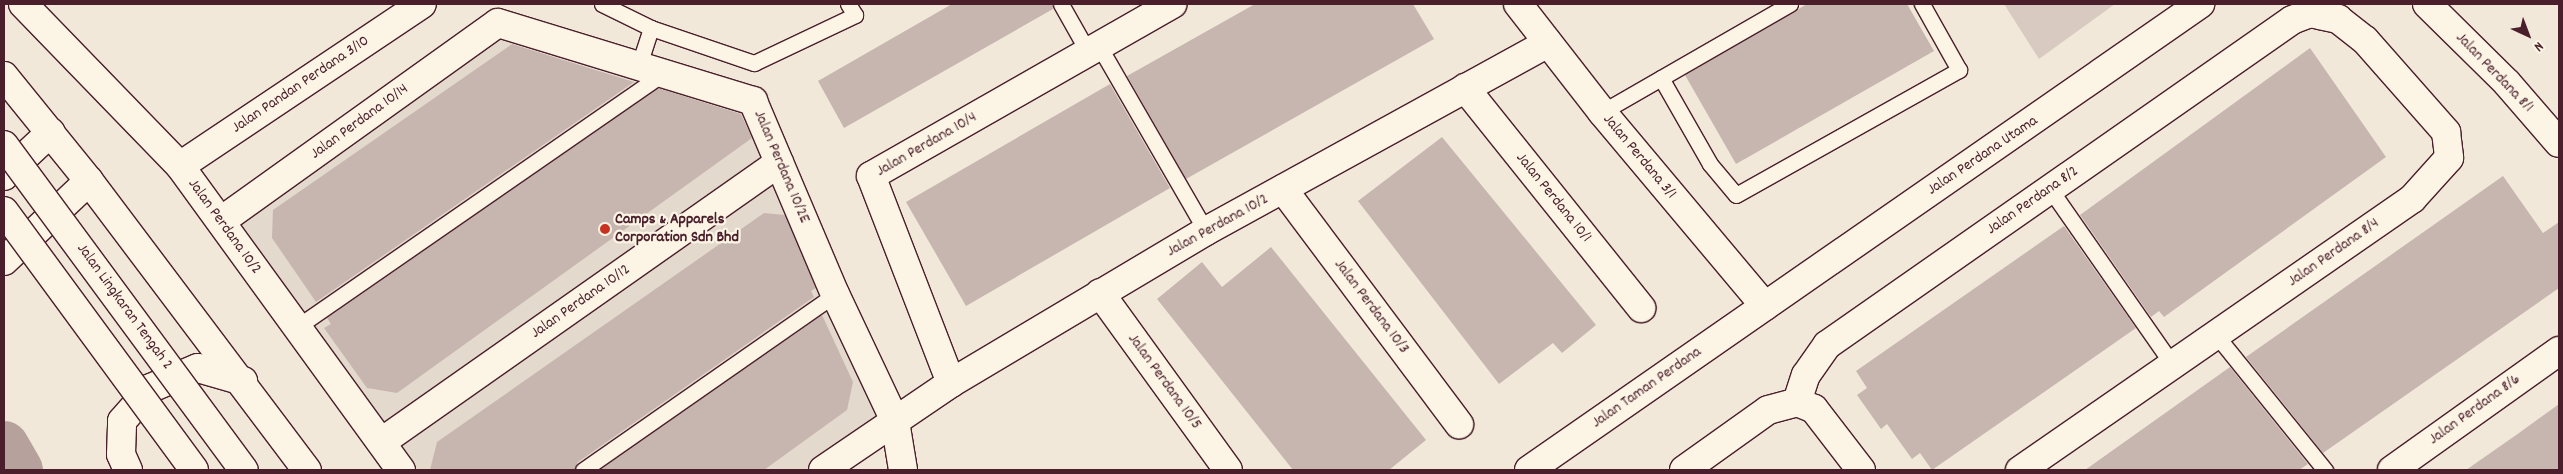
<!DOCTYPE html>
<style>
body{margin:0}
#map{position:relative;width:2563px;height:474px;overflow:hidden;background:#f1e8da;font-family:Dekko,sans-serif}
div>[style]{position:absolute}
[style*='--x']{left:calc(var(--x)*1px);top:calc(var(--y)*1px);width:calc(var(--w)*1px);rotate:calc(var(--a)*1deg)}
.built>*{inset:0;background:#e4d9cd}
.green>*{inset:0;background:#d8cac0}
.river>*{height:50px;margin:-25px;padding:0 25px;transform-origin:25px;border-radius:25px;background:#b6a19c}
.building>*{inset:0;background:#c7b6af}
.roads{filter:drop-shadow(1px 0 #4a1f2b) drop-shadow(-1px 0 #4a1f2b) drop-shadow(0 1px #4a1f2b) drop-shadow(0 -1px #4a1f2b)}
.lane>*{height:15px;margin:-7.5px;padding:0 7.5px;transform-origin:7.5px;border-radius:7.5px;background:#fcf5e5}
.street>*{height:28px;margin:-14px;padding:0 14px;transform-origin:14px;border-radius:14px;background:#fcf5e5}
.secondary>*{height:28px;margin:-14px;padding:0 14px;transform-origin:14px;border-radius:14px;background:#fcf5e5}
.highway>*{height:28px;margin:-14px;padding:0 14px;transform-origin:14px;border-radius:14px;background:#fcf5e5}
.bridges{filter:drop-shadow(1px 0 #4a1f2b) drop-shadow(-1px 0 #4a1f2b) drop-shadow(0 1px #4a1f2b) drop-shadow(0 -1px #4a1f2b)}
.highway-bridge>*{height:28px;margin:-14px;padding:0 14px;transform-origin:14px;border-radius:14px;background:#fcf5e5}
.dots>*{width:14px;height:14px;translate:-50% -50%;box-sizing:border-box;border:2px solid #fcf5e5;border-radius:50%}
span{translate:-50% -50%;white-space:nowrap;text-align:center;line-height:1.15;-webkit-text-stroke:4.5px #fcf5e5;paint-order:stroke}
.street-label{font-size:16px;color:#4a1f2b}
.poi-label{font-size:16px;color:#4a1f2b;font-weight:700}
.left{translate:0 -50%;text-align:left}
.frame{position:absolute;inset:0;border:5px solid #4a1f2b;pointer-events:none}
.north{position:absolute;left:2503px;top:10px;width:50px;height:50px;-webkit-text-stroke:4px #fcf5e5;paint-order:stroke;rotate:137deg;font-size:14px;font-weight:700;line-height:20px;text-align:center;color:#4a1f2b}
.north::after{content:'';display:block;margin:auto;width:18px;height:22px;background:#4a1f2b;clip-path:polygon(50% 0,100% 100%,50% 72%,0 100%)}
</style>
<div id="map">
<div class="built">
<i style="clip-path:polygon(499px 33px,748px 109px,881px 419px,806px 470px,413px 470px,237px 226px)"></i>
</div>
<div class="green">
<i style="clip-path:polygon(2004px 4px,2115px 4px,2039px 59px)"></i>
</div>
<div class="river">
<i style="--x:4;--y:446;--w:28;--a:60"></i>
</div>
<div class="building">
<i style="clip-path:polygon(952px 4px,1052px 4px,1053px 9px,844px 128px,818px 81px)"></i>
<i style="clip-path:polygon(1255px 4px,1413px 4px,1434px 39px,1186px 179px,1127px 76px)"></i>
<i style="clip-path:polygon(1807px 4px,1907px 4px,1934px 51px,1736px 164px,1685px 75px)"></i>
<i style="clip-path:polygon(512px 44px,634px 82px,316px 302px,272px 238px,273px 210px)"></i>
<i style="clip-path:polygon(2310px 48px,2386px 157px,2164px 317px,2159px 311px,2151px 317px,2080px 215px)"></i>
<i style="clip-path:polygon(1110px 84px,1170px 188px,966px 306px,906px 202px)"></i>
<i style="clip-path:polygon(658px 88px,741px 114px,752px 138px,397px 393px,367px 388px,324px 328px,331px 324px,327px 318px)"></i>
<i style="clip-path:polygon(1442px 137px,1596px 325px,1562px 353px,1553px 343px,1499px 384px,1358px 201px)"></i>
<i style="clip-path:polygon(2503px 176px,2543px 233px,2559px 222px,2559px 288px,2323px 453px,2246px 357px)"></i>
<i style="clip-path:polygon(764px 213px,785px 215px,816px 288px,811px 291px,814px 297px,578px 462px,574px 470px,430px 470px,437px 442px)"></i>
<i style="clip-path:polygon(2064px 226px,2136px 328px,1932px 470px,1920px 453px,1912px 459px,1887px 424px,1881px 429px,1857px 395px,1867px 388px,1856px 371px)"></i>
<i style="clip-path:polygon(1271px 247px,1426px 440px,1389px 470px,1293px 470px,1157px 299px,1202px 262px,1222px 287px)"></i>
<i style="clip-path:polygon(822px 315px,853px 382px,847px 410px,764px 470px,599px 470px)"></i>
<i style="clip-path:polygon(2230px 367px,2308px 464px,2299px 470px,2085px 470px)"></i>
<i style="clip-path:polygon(2559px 404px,2559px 470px,2466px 470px,2519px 433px)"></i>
</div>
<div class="roads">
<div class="lane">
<i style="--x:602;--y:4;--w:55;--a:26.1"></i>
<i style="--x:651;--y:28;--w:39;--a:108"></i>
<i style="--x:1061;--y:4;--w:55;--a:60.6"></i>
<i style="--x:651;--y:28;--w:109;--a:18.8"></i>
<i style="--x:754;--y:63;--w:112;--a:-25.4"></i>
<i style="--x:855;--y:15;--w:13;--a:-122"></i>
<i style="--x:1099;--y:46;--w:214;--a:60"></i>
<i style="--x:1661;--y:78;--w:99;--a:60.3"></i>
<i style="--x:1710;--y:164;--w:40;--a:50"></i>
<i style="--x:1736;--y:195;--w:256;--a:-29.3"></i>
<i style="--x:1959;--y:70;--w:76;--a:-119.3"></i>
<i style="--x:1602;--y:112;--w:217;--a:-29.9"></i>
<i style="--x:2050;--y:189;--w:215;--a:55.1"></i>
<i style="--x:297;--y:327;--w:446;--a:-34.7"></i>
<i style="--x:2216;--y:335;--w:174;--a:51.1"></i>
<i style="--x:583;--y:470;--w:307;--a:-34.9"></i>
</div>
<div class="street">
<i style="--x:23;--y:4;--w:226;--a:45.9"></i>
<i style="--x:180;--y:166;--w:376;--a:54"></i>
<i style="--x:1465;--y:88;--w:282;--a:51.3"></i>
<i style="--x:180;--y:166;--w:291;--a:-33.8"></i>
<i style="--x:1283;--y:189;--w:294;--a:53.2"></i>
<i style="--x:221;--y:221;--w:340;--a:-35.6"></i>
<i style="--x:498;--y:23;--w:267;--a:17"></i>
<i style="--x:753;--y:101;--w:210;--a:67"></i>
<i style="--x:835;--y:294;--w:140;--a:64.7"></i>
<i style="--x:895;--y:421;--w:50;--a:80.7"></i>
<i style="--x:1100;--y:293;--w:218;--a:54.1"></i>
<i style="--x:951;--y:383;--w:222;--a:-111.1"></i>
<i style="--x:871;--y:176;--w:347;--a:-29.7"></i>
<i style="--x:1797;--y:402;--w:28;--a:-72"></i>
<i style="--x:1806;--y:375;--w:37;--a:-55"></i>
<i style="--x:1827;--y:345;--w:567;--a:-34.95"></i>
<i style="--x:2292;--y:20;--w:19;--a:-21"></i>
<i style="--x:2310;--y:13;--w:29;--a:12"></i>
<i style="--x:2338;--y:19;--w:34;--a:38"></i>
<i style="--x:2365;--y:40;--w:123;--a:48.6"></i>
<i style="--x:2446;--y:132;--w:26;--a:83"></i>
<i style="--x:2449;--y:158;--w:55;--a:132.1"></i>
<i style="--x:2412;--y:199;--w:477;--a:145.3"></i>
<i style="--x:1797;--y:402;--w:18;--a:22"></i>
<i style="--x:1814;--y:409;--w:77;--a:52.4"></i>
<i style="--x:383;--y:441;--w:484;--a:-35.1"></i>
<i style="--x:823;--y:470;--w:155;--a:-34.2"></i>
<i style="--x:951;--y:383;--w:297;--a:-30.8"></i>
<i style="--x:1206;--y:231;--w:390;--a:-28.8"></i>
<i style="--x:1529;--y:470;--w:287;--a:-34.8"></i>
<i style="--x:1684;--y:470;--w:103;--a:-35.5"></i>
<i style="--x:1768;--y:410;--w:30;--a:-15"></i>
<i style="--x:2392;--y:470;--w:205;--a:-35.5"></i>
</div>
<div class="secondary">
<i style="--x:1518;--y:4;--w:137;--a:52.1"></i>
<i style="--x:1602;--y:112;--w:253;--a:50"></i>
<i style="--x:1765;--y:306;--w:530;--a:-34.77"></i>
<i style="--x:2427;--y:4;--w:112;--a:44.6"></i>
<i style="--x:2507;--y:83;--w:79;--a:49.1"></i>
<i style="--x:4;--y:176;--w:64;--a:-43.1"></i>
<i style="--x:4;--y:261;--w:117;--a:-43.3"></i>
</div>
<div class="highway">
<i style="--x:4;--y:76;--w:135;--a:51"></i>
<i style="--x:89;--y:181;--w:362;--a:53"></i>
<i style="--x:128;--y:470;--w:17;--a:-114"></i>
<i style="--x:121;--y:454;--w:33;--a:-88"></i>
<i style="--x:122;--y:421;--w:44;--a:-48.7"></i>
<i style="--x:151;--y:388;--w:51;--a:-23.1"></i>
<i style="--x:198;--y:368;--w:47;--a:16.1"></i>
</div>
</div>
<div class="bridges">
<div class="highway-bridge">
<i style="--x:4;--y:145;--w:404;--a:53.6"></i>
<i style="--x:4;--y:211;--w:321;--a:53.7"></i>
</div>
</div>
<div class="dots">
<i style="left:605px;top:229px;background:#c8321e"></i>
</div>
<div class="street-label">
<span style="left:2494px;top:73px;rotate:46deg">Jalan Perdana 8/1</span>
<span style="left:301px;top:85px;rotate:-34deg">Jalan Pandan Perdana 3/10</span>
<span style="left:360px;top:122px;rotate:-36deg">Jalan Perdana 10/14</span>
<span style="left:927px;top:145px;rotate:-30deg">Jalan Perdana 10/4</span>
<span style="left:1983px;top:156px;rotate:-34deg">Jalan Perdana Utama</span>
<span style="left:1639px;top:157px;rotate:50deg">Jalan Perdana 3/1</span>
<span style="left:781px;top:167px;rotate:67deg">Jalan Perdana 10/2E</span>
<span style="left:1553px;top:198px;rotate:51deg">Jalan Perdana 10/1</span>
<span style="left:2033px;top:201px;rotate:-35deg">Jalan Perdana 8/2</span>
<span style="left:1218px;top:226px;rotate:-29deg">Jalan Perdana 10/2</span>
<span style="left:224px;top:227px;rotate:54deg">Jalan Perdana 10/2</span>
<span style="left:2334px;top:253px;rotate:-35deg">Jalan Perdana 8/4</span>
<span style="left:581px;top:302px;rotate:-35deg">Jalan Perdana 10/12</span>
<span style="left:124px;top:307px;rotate:54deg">Jalan Lingkaran Tengah 2</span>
<span style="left:1371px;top:307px;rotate:53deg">Jalan Perdana 10/3</span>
<span style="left:1164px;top:382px;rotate:54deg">Jalan Perdana 10/5</span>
<span style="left:1647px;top:388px;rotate:-35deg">Jalan Taman Perdana</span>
<span style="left:2475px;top:410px;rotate:-36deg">Jalan Perdana 8/6</span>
</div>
<div class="poi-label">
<span class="left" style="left:615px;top:229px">Camps &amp; Apparels<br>Corporation Sdn Bhd</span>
</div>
<div class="frame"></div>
<div class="north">N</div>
</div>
